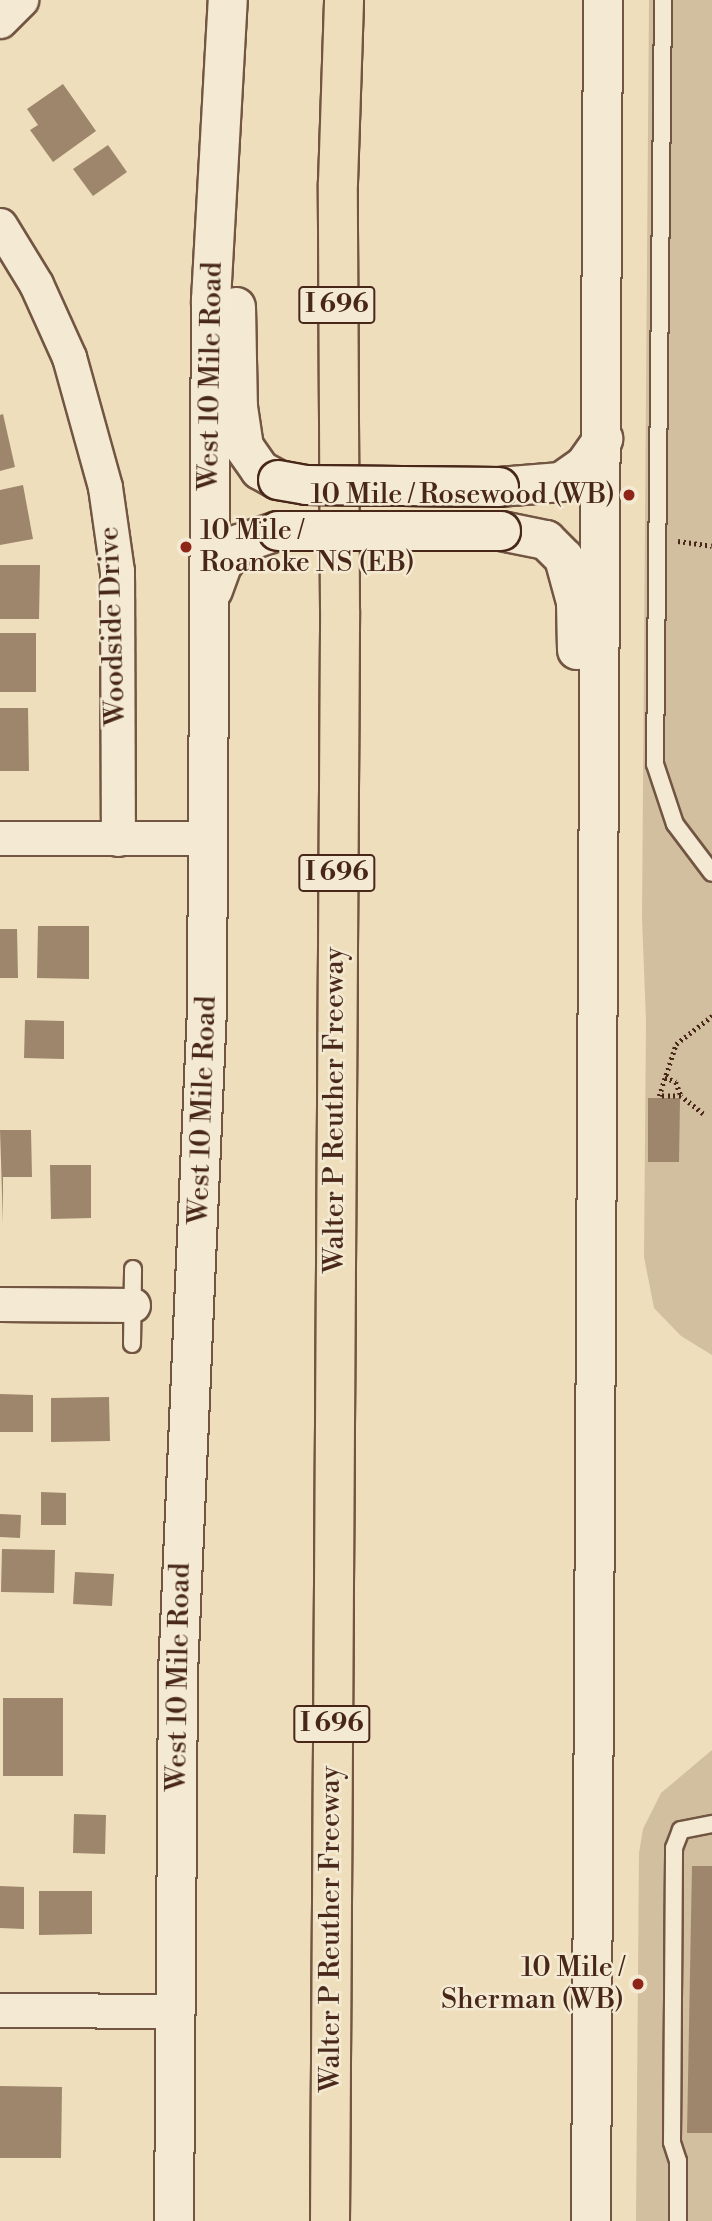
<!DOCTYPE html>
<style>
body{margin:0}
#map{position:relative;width:712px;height:2221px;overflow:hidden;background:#eedebb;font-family:"Libre Bodoni",serif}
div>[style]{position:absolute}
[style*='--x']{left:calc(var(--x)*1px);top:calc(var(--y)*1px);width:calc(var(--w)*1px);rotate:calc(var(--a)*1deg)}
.green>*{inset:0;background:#d2bf9f}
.building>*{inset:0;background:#9e866d}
.path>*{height:4.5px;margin-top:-2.25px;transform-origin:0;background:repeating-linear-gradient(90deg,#482719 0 2px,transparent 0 5.5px)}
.roads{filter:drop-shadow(2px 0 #725542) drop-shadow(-2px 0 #725542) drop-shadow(0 2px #725542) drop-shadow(0 -2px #725542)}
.service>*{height:16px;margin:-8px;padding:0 8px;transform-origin:8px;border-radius:8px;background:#f4ead3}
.minor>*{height:33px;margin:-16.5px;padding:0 16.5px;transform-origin:16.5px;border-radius:16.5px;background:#f4ead3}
.secondary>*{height:38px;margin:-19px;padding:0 19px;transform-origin:19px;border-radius:19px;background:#f4ead3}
.motorway>*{height:38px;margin:-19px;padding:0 19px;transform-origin:19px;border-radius:19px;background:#eedebb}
.bridges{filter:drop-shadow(2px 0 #482719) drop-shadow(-2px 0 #482719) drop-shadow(0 2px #482719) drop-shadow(0 -2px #482719)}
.secondary-bridge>*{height:38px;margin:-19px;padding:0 19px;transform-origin:19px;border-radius:19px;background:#f4ead3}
.dots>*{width:19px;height:19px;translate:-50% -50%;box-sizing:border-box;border:4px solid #f4ead3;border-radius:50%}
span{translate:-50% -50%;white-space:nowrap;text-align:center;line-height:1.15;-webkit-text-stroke:5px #f4ead3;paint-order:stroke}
.shield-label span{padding:2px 5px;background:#f4ead3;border:2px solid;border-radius:5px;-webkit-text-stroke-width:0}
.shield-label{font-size:26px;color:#482719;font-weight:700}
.street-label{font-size:28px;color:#482719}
.poi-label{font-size:28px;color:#482719}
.right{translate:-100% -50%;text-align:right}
.left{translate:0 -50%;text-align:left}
</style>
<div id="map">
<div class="green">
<i style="clip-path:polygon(649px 0,712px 0,712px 1355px,681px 1336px,654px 1308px,644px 1257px,646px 1022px,642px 918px)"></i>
<i style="clip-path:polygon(712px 1750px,712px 2221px,636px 2221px,639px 1853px,643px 1829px,661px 1793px)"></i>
</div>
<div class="building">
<i style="clip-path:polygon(63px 84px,96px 131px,53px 162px,30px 130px,38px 125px,27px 109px)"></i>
<i style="clip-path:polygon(108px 145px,127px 172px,93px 196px,73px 169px)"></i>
<i style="clip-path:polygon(3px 414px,15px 467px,0 471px,0 415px)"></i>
<i style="clip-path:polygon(23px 485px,33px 539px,0 545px,0 490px)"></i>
<i style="clip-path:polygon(0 565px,40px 565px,39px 619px,0 619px)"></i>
<i style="clip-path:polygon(0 633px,36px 633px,36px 692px,0 692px)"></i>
<i style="clip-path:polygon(0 708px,28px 708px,29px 771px,0 771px)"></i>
<i style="clip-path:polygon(38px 926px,89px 926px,89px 979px,37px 978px)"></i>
<i style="clip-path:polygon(0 929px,17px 929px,18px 978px,0 978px)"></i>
<i style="clip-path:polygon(25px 1020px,64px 1021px,64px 1059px,24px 1058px)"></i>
<i style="clip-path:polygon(648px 1098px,680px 1098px,679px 1162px,648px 1162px)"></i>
<i style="clip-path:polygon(0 1130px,31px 1130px,32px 1177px,3px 1177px,3px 1224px)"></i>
<i style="clip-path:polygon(50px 1165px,91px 1165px,91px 1218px,51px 1219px)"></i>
<i style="clip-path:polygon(0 1394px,33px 1395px,33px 1432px,0 1432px)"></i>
<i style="clip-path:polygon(109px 1397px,110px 1441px,51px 1442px,51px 1398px)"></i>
<i style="clip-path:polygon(41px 1492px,66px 1493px,66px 1525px,41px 1525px)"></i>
<i style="clip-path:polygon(0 1514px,21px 1515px,20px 1538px,0 1537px)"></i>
<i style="clip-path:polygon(2px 1549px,55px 1550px,54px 1593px,1px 1592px)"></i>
<i style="clip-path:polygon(75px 1572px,114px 1574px,112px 1606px,73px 1604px)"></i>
<i style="clip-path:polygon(3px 1698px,63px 1698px,63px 1776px,3px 1776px)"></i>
<i style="clip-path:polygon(74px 1814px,106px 1815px,105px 1854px,73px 1853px)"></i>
<i style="clip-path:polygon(692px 1866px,712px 1866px,712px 2133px,687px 2133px)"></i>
<i style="clip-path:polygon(0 1886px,24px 1887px,24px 1929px,0 1928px)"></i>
<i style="clip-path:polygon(39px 1891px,92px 1891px,92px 1934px,39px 1935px)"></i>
<i style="clip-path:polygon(0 2086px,62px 2087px,61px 2158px,0 2158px)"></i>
</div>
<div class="path">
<i style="--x:678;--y:541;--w:34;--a:8"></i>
<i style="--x:665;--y:1077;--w:12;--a:24"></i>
<i style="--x:676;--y:1082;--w:15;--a:70"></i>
<i style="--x:703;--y:1114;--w:28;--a:-141"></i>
<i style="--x:681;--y:1096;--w:22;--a:180"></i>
<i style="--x:659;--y:1096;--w:55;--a:-71.9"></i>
<i style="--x:676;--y:1044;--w:46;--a:-37.9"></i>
</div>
<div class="roads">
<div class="service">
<i style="--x:663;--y:0;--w:764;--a:90.6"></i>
<i style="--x:655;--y:764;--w:63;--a:71.6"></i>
<i style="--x:675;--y:824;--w:61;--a:52.9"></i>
<i style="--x:132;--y:1344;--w:75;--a:-89.2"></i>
<i style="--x:678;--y:2221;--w:60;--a:-90"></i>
<i style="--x:678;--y:2161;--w:20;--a:-108"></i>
<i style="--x:672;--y:2142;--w:294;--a:-89.6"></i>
<i style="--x:674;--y:1848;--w:19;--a:-69"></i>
<i style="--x:681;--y:1830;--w:32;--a:-11"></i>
</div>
<div class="minor">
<i style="--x:0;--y:21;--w:30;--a:-45"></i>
<i style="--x:0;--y:225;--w:69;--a:58.6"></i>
<i style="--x:36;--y:284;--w:80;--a:65.7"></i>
<i style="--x:69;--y:357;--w:135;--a:74.5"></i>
<i style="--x:105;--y:487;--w:85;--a:81.9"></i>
<i style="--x:117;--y:571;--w:268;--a:89.8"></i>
<i style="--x:0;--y:838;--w:208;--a:0"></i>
<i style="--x:0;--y:1304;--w:133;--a:0.4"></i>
<i style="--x:0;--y:2010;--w:174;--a:0.3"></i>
</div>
<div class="secondary">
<i style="--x:236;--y:307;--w:100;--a:88.9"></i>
<i style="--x:238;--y:407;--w:40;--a:81.5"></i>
<i style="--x:244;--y:447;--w:28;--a:55"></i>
<i style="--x:260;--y:470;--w:21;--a:29"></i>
<i style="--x:499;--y:487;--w:62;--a:-4.6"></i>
<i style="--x:561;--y:482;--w:29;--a:-35"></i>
<i style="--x:585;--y:465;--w:32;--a:-55"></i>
<i style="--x:501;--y:531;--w:46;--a:11.3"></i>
<i style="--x:546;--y:540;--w:25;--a:45"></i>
<i style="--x:564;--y:558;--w:46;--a:74.7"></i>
<i style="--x:576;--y:602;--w:48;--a:88.8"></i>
<i style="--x:213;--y:590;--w:27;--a:-70"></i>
<i style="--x:222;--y:565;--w:27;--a:-51"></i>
<i style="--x:239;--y:544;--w:41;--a:-18.4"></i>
<i style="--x:174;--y:2221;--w:548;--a:-89.58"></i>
<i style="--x:178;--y:1673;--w:665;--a:-87.5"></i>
<i style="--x:207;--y:1009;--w:709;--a:-89.68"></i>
<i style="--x:211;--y:300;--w:300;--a:-86.8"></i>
<i style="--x:591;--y:2221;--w:2221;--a:-89.69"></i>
</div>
<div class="motorway">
<i style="--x:330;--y:2221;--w:1611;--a:-89.64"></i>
<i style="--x:340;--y:610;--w:427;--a:-90.3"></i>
<i style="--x:338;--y:183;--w:183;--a:-88.1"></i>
</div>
</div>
<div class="bridges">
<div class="secondary-bridge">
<i style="--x:278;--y:480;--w:28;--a:10"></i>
<i style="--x:306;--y:485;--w:193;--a:0.6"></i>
<i style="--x:278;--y:531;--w:223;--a:0"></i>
</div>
</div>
<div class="dots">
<i style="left:629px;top:495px;background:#8f2418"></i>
<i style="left:186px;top:547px;background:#8f2418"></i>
<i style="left:638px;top:1984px;background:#8f2418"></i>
</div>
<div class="shield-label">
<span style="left:337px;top:305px">I 696</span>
<span style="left:337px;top:873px">I 696</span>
<span style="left:332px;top:1724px">I 696</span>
</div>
<div class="street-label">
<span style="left:211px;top:376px;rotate:-89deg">West 10 Mile Road</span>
<span style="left:113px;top:626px;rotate:-92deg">Woodside Drive</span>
<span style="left:203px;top:1110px;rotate:-88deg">West 10 Mile Road</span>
<span style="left:335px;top:1110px;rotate:-90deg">Walter P Reuther Freeway</span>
<span style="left:179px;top:1677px;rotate:-89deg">West 10 Mile Road</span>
<span style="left:331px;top:1929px;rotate:-90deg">Walter P Reuther Freeway</span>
</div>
<div class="poi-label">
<span class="right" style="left:615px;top:495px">10 Mile / Rosewood (WB)</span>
<span class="left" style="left:200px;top:547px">10 Mile /<br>Roanoke NS (EB)</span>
<span class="right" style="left:624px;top:1984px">10 Mile /<br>Sherman (WB)</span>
</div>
</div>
